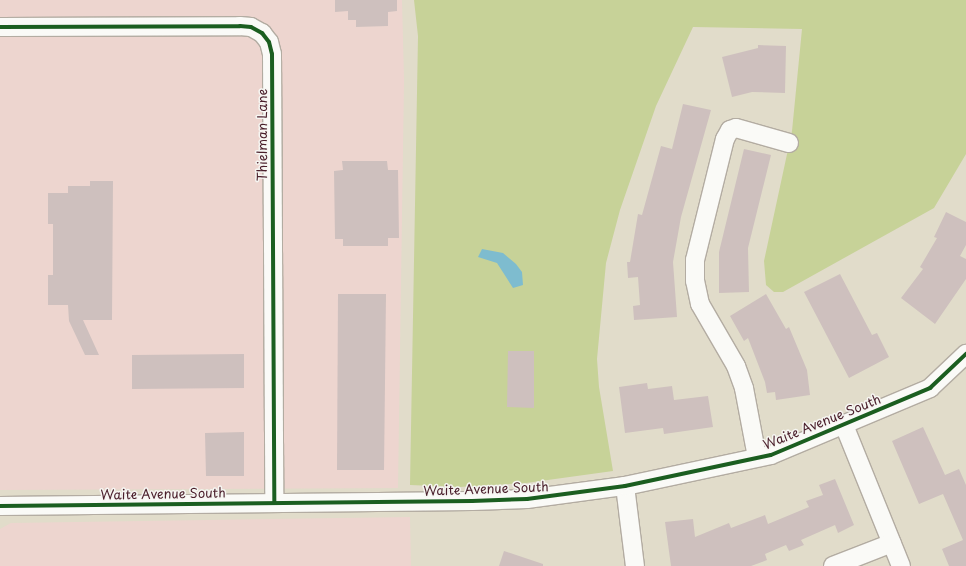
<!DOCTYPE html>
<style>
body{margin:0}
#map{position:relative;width:966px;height:566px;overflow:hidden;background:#e1dcca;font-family:"Playpen Sans",sans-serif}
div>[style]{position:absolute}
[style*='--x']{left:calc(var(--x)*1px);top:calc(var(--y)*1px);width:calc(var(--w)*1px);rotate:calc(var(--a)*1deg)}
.built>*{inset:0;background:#edd5cf}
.green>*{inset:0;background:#c7d298}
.water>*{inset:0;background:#7ebccf}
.building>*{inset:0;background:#cec0be}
.roads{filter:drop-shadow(1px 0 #b3aca2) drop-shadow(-1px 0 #b3aca2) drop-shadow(0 1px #b3aca2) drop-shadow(0 -1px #b3aca2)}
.minor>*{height:18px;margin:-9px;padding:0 9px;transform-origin:9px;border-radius:9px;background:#fafaf7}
.cycleway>*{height:4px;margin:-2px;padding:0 2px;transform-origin:2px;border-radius:2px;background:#1b5e20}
span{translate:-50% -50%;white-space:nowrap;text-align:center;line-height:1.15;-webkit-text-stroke:3px #f6f6f2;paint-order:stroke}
.street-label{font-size:13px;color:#4a1f2b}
</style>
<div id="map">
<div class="built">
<i style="clip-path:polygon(0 0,402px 0,404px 80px,398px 488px,0 490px)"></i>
<i style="clip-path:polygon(410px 517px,411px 566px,0 566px,0 529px,11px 523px)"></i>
</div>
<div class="green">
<i style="clip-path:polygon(414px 0,966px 0,966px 154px,934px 208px,783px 292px,774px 292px,766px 285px,764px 261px,792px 131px,802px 29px,693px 27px,656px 106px,620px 210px,606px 263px,597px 359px,599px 387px,613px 471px,526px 483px,459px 487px,410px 485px,418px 36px)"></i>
</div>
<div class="water">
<i style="clip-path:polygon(482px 249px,503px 253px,516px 264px,522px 272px,523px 285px,513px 288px,497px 263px,478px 257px)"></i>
</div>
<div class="building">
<i style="clip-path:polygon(335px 0,397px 0,397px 11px,388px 12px,388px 26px,356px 27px,356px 20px,348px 20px,348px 11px,335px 12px)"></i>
<i style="clip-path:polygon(758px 45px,786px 46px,785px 93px,752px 92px,732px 97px,722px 57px,758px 48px)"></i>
<i style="clip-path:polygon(683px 104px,711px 110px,681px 217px,673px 262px,677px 317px,634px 320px,633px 306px,640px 305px,638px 277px,628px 278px,627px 262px,630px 262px,638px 214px,642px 215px,661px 146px,672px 149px)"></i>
<i style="clip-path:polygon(744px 149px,771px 155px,748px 248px,749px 292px,719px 293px,719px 252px)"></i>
<i style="clip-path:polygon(342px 161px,387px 161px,388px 170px,398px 170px,399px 238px,388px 238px,388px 246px,343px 246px,343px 239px,335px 239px,334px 171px,343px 170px)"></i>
<i style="clip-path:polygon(90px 181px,113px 181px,112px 320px,83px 320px,99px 355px,85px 355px,69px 321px,68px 305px,48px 305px,48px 275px,53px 275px,53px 224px,48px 224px,48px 193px,68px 193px,68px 186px,90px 186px)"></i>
<i style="clip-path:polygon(946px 212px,966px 222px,966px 245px,960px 256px,966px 259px,966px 279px,935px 324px,901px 298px,923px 269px,920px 267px,937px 238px,934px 237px)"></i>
<i style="clip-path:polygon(840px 274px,872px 335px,877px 333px,889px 357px,849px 378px,804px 292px)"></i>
<i style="clip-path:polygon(338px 294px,386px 294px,384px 470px,337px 470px)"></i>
<i style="clip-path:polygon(766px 294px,786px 329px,789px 327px,807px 370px,810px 395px,776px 400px,775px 392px,767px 393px,765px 382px,748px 338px,744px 341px,730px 316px)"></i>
<i style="clip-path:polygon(508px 351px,534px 351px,534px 408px,507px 407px)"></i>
<i style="clip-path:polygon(244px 354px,244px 388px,132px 389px,132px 355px)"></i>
<i style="clip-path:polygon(647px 383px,648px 389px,672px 386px,674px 400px,708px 396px,713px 427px,664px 434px,663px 428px,625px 433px,619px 387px)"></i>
<i style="clip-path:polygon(923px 427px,945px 475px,959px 469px,966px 485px,966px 566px,949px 566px,942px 549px,963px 540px,943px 494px,919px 504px,892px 441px)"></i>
<i style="clip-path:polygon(244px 432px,244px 476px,206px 476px,205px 433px)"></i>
<i style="clip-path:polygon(835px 479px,854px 525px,838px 533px,835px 525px,801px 540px,804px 545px,789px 551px,786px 545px,765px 554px,767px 560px,751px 566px,671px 566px,665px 522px,693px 519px,695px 537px,729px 523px,731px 528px,765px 515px,768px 524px,809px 507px,806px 501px,823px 495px,819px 485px)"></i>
<i style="clip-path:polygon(504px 551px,543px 564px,543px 566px,499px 566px)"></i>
</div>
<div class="roads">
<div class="minor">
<i style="--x:0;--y:27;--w:240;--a:-0.2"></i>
<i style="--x:240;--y:26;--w:11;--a:5"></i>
<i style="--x:251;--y:27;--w:13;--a:29"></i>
<i style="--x:262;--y:33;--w:11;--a:52"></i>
<i style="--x:269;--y:42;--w:12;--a:76"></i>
<i style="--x:272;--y:54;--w:449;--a:89.7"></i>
<i style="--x:844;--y:425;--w:152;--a:68"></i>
<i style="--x:757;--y:457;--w:70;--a:-100.7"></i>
<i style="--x:744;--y:388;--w:23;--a:-110"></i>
<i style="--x:736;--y:366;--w:72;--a:-120.1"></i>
<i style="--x:700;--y:304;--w:24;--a:-102"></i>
<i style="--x:695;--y:281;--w:21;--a:-90"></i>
<i style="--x:695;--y:260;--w:125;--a:-76.1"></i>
<i style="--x:725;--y:139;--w:10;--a:-61"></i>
<i style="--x:730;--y:130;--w:6;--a:-18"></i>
<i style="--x:736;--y:128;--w:55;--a:15.8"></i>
<i style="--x:625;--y:486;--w:81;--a:82.9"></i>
<i style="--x:0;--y:506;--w:472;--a:-0.6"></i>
<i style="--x:472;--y:501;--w:55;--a:-2.1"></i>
<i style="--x:527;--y:499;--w:99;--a:-7.6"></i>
<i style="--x:625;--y:486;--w:149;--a:-12"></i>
<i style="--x:771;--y:455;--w:173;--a:-22.8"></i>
<i style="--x:930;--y:388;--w:50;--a:-43.4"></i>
<i style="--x:833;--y:566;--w:63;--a:-21.3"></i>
</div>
</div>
<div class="cycleway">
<i style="--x:0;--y:27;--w:240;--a:-0.2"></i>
<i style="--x:240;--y:26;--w:11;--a:5"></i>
<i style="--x:251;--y:27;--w:13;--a:29"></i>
<i style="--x:262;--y:33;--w:11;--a:52"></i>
<i style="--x:269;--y:42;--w:12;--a:76"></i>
<i style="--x:272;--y:54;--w:449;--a:89.7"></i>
<i style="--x:0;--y:506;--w:472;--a:-0.6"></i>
<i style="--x:472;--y:501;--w:55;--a:-2.1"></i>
<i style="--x:527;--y:499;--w:99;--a:-7.6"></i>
<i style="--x:625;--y:486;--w:149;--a:-12"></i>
<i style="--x:771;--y:455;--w:173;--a:-22.8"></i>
<i style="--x:930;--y:388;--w:50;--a:-43.4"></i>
</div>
<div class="street-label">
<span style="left:262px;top:135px;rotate:-90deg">Thielman Lane</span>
<span style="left:822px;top:422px;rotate:-22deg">Waite Avenue South</span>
<span style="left:486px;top:489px;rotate:-2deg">Waite Avenue South</span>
<span style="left:163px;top:494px;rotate:-1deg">Waite Avenue South</span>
</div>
</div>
